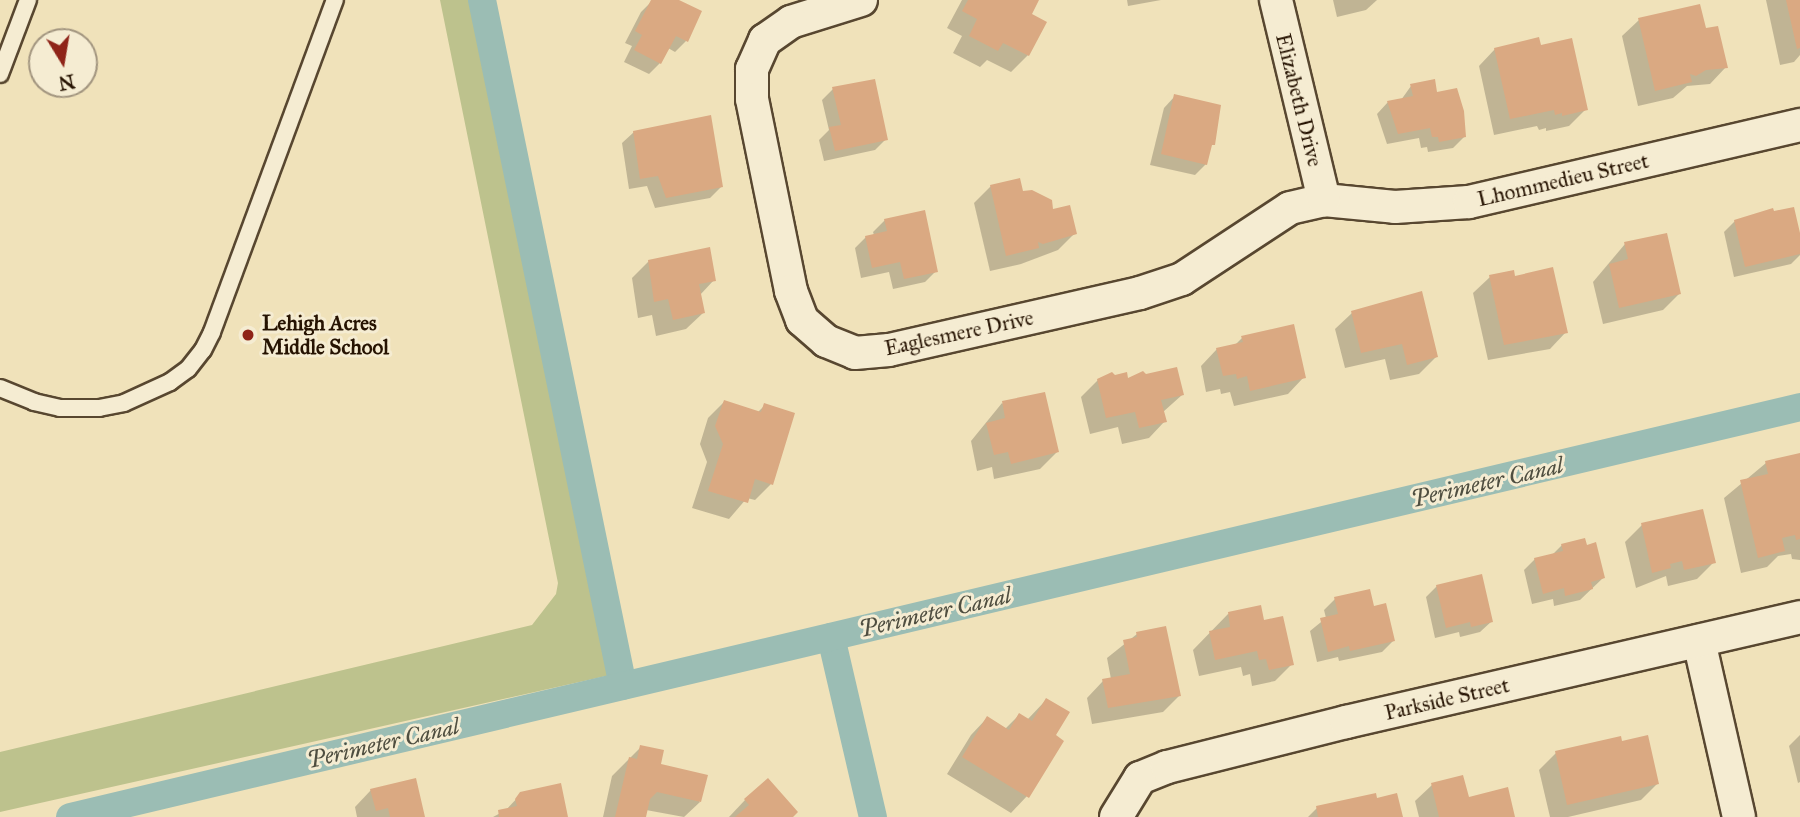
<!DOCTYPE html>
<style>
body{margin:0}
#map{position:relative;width:1800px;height:817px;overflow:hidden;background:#f0e2ba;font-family:"IM FELL Great Primer",serif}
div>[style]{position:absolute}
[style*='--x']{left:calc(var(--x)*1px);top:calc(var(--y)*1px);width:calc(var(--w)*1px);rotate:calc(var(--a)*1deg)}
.green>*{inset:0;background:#bdc28d}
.shadow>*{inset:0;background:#0003}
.canal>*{height:28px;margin:-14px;padding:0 14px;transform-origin:14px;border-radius:14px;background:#9bbdb4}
.building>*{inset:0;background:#daa982}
.roads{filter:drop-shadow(2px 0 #584730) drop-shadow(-2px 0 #584730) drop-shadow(0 2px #584730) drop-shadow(0 -2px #584730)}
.lane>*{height:16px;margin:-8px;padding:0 8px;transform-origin:8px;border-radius:8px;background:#f5ecd2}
.street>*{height:32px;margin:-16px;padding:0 16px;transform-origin:16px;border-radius:16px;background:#f5ecd2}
.dots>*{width:19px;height:19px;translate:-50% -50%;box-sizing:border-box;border:4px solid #f5ecd2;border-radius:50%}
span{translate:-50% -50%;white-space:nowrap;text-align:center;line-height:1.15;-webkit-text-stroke:6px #f5ecd2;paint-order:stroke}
.street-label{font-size:21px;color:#261302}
.poi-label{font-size:21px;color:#261302;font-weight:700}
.left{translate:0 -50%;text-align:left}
.water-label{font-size:23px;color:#4f4e40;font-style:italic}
.north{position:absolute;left:28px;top:28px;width:70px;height:70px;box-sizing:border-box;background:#f5ecd2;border:2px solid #a2957f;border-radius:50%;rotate:169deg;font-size:19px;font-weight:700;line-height:28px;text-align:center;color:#261302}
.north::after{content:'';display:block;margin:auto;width:24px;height:32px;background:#8f2418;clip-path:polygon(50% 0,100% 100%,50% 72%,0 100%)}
</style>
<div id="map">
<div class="green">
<i style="clip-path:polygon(440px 0,486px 0,624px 672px,0 812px,0 752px,532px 625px,556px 594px,558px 583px)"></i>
</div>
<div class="shadow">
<i style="clip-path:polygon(675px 0,686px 41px,675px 52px,668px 48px,660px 63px,649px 74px,624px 62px,632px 46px,625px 43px,641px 12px,652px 1px)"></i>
<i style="clip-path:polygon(962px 0,1035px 0,1029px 15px,1028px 55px,1011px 72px,987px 60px,980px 67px,953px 53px,962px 36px,947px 28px)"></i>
<i style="clip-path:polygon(1127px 0,1161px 0,1128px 6px)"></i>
<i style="clip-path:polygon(1333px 0,1377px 0,1366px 10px,1337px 17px)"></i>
<i style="clip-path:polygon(1766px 0,1800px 0,1800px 55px,1794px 62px,1780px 65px)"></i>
<i style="clip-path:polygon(1639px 20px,1705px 31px,1726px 67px,1710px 84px,1687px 86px,1673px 98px,1638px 106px,1622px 36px)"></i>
<i style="clip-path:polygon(1495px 49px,1586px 109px,1569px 126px,1546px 131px,1546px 128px,1539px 130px,1537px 126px,1494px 135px,1479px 66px)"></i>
<i style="clip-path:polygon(1411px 86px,1435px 94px,1464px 137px,1453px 148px,1428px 152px,1427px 147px,1421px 148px,1419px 138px,1387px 144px,1377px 114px,1388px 102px,1401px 100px)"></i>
<i style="clip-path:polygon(833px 89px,886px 139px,875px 150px,824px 161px,819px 140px,829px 130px,822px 100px)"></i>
<i style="clip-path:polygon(1175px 96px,1206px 164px,1195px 175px,1150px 165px,1164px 108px)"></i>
<i style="clip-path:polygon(634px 132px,721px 187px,710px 198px,655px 208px,647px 186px,629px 189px,622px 143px)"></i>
<i style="clip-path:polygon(991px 186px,1022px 193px,1052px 211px,1075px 233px,1058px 250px,1021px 264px,990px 271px,974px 203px)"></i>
<i style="clip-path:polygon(885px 220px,936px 271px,925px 282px,893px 289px,889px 272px,861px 278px,855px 248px,866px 237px,874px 235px,873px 232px)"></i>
<i style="clip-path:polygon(1735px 221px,1800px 241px,1800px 255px,1791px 264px,1734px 277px,1724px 232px)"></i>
<i style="clip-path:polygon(1625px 244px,1680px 293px,1663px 310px,1603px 324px,1593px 282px)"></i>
<i style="clip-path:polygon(649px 261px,714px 280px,700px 295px,703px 313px,686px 329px,656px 336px,652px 315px,638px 318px,632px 278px)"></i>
<i style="clip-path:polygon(1490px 277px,1514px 278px,1566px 332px,1550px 349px,1488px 360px,1473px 293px)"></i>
<i style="clip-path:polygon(1352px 313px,1436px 357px,1419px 374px,1390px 380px,1385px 359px,1345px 368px,1335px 329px)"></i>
<i style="clip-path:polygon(1242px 338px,1304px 377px,1288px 394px,1234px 406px,1230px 392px,1221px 394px,1220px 389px,1206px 392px,1201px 366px,1217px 349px,1234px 346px)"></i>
<i style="clip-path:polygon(1098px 380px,1127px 380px,1182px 395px,1163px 412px,1165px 421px,1149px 438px,1122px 444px,1118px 427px,1090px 434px,1081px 397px)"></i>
<i style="clip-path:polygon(724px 402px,758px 412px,765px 405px,771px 484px,755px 500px,747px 498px,729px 519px,692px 508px,707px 462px,700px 444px,708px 418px)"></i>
<i style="clip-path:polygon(1002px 403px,1057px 452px,1040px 469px,994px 479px,992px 467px,977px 471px,971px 441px)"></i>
<i style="clip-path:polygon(1800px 455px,1800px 560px,1792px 559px,1791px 554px,1778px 556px,1767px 567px,1741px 573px,1724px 498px,1766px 463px)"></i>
<i style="clip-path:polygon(1642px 525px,1714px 562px,1697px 579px,1668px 586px,1666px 576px,1636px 588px,1625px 542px)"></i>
<i style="clip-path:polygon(1562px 545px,1603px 578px,1580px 600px,1554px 606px,1553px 599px,1532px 604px,1524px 570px,1535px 559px,1552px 555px)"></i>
<i style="clip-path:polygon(1437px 586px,1492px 621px,1480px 632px,1460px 637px,1459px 632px,1435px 638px,1426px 597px)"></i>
<i style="clip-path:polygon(1335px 599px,1373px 608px,1393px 641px,1382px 652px,1339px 661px,1338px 657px,1317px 662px,1310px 631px,1326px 618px,1324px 610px)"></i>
<i style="clip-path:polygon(1228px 614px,1263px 622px,1292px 664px,1275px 681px,1252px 686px,1250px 674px,1243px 676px,1241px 667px,1199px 676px,1193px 650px)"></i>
<i style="clip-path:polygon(1137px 634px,1179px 696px,1163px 712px,1092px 724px,1087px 698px,1103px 681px,1111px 679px,1107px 658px)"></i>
<i style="clip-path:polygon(1046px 700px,1053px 736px,1027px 796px,1011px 813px,947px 774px,971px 735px,987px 718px,1005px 729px,1019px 715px,1027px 720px)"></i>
<i style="clip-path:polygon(1800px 735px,1800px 782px,1798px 783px,1789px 746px)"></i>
<i style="clip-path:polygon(641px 747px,700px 802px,684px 817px,646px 810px,644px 817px,603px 817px,612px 776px)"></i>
<i style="clip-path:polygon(1556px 753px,1657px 784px,1641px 800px,1568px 817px,1550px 817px,1539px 770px)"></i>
<i style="clip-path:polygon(768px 781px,791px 817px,729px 817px,745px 800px)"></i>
<i style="clip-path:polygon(1432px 785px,1467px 799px,1513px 817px,1419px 817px,1415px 801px)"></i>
<i style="clip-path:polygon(371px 790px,423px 817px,357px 817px,355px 807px)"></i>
<i style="clip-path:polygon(521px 794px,567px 817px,493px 817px,506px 810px)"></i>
<i style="clip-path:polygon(1376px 800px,1400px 817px,1308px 817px,1317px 808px)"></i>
</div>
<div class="canal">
<i style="--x:482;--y:0;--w:700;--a:78.39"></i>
<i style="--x:831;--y:637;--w:185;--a:76.9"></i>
<i style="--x:70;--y:817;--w:1778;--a:-13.33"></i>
</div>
<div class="building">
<i style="clip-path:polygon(651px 0,679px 0,702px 11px,688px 42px,676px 36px,661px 64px,634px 50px,642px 35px,635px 31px)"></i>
<i style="clip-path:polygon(968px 0,1039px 0,1032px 14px,1047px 22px,1029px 56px,1003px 43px,998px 51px,969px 36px,977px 19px,962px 11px)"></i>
<i style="clip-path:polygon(1786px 0,1800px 0,1800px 48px,1797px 49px)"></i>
<i style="clip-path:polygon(1700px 4px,1706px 28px,1718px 26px,1728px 68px,1706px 70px,1696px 76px,1690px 74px,1692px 82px,1655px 91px,1638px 18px)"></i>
<i style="clip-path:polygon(1539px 37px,1541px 45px,1572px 38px,1588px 110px,1562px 116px,1562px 113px,1555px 115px,1554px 110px,1510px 119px,1494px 48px)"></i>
<i style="clip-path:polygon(875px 79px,888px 140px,835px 151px,829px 127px,841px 125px,832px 87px)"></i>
<i style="clip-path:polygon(1435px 79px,1437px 92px,1457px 88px,1464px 111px,1466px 137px,1439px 142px,1438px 137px,1432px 137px,1430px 128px,1398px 134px,1387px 101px,1413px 96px,1410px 84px)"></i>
<i style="clip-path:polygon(1174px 94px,1221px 105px,1215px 145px,1212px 145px,1207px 165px,1161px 154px)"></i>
<i style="clip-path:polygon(711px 115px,723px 187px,666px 198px,658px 176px,640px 179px,633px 131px)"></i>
<i style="clip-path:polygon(1020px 178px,1023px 191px,1032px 190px,1052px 200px,1053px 209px,1070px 205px,1077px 234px,1043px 244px,1038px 242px,1039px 248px,1006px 256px,990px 185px)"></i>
<i style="clip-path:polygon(1794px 207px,1800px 233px,1800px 254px,1745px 267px,1734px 220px,1773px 208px,1774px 211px)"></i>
<i style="clip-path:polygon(925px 210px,938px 272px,904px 279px,900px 262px,872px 268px,865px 236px,887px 231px,884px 219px)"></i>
<i style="clip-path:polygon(1667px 233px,1681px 294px,1619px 308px,1609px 264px,1628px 259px,1624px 242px)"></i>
<i style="clip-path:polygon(710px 247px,716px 281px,699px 284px,705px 313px,673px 320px,668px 299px,654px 302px,648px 260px)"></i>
<i style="clip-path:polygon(1553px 267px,1568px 333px,1504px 345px,1489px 275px,1514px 270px,1515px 276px)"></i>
<i style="clip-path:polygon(1422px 291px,1438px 357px,1407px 365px,1402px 344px,1361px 353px,1351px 311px)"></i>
<i style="clip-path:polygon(1294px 324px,1306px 378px,1250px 391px,1247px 376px,1237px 379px,1236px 374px,1223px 376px,1216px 348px,1243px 342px,1241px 336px)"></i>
<i style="clip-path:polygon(1177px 367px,1184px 395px,1161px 400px,1167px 422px,1139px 428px,1135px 412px,1106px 418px,1097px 379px,1112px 372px,1115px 375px,1127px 372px,1128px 378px,1143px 371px,1146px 374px)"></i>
<i style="clip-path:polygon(1045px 392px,1059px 452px,1011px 464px,1008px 452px,994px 455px,986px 423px,1005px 418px,1002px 401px)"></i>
<i style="clip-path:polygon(724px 400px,761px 412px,764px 403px,795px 413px,773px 485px,755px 479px,748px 503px,708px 491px,723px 444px,715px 426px)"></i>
<i style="clip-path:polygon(1800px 453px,1800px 539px,1796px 540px,1795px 535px,1782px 538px,1785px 551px,1758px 558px,1740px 480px,1768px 474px,1765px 461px)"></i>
<i style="clip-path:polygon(1703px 509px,1716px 563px,1684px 570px,1682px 561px,1670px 564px,1671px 568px,1652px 573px,1641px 523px)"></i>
<i style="clip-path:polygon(1585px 538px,1587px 545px,1596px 542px,1605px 578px,1591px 582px,1593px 589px,1565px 596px,1564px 588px,1543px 594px,1534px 558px,1563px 551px,1561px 544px)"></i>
<i style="clip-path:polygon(1482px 574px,1493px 622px,1471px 627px,1470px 622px,1446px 628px,1436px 585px)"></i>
<i style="clip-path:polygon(1370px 589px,1374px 606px,1386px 603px,1395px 641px,1350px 651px,1349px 646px,1328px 652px,1320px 618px,1338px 614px,1334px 597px)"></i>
<i style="clip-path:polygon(1261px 605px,1264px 620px,1283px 616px,1294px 665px,1269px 670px,1266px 659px,1259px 660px,1257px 651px,1215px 660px,1209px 631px,1230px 627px,1228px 612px)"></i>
<i style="clip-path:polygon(1166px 626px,1181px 696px,1108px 708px,1102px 679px,1130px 674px,1123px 640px,1137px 637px,1136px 632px)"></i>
<i style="clip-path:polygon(1046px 698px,1070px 712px,1056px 735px,1064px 741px,1029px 798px,962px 757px,987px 716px,1009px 730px,1019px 713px,1032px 721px)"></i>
<i style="clip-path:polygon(1648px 735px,1659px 784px,1567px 805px,1555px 751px,1621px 736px,1622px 741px)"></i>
<i style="clip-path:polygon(640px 745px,664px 750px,661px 764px,708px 775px,701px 802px,657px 792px,650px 799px,646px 817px,615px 817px,629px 757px,637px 759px)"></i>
<i style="clip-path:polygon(1463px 775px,1469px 797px,1508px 787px,1515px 817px,1439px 817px,1431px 783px)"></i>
<i style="clip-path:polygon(416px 778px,425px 817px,390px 817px,388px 808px,376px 811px,370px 789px)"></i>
<i style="clip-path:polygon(768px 778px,798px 812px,793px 817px,735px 817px,749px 805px,744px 799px)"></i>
<i style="clip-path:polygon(561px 783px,568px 817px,499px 817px,498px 810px,517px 806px,515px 799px,520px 792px)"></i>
<i style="clip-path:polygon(1376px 793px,1377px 798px,1397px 793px,1403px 817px,1318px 817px,1316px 806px)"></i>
</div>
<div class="roads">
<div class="lane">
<i style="--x:0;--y:74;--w:79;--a:-69.3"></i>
<i style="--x:0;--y:388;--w:37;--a:22"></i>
<i style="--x:34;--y:402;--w:27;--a:13"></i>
<i style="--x:60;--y:408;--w:39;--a:0"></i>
<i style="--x:99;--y:408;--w:25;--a:-11"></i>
<i style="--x:124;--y:403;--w:51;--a:-24.5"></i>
<i style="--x:170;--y:382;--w:22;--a:-36"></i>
<i style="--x:188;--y:369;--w:24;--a:-52"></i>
<i style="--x:203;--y:350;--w:20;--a:-63"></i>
<i style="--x:212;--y:332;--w:354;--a:-69.7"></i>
</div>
<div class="street">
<i style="--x:861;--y:0;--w:73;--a:162.6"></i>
<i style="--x:791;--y:22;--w:32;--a:145"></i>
<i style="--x:765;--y:40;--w:32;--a:114"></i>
<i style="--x:752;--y:69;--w:30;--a:90"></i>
<i style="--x:752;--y:99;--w:196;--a:78.5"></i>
<i style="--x:791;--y:291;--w:31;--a:69"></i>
<i style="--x:802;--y:320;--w:32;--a:41"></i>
<i style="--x:826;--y:341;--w:31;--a:22"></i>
<i style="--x:855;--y:353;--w:34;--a:-5"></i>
<i style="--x:889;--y:350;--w:257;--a:-12.8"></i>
<i style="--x:1140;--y:293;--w:44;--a:-18.4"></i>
<i style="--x:1182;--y:279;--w:129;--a:-33.3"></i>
<i style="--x:1290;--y:208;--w:35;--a:-13"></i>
<i style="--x:1324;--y:200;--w:71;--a:5.6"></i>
<i style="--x:1395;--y:207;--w:74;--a:-3.9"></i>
<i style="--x:1469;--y:202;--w:340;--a:-13.1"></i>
<i style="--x:1276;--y:0;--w:206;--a:76.5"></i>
<i style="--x:1699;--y:641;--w:180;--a:77.2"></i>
<i style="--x:1116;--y:817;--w:46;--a:-58.4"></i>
<i style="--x:1140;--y:778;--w:29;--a:-22"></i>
<i style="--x:1167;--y:767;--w:185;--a:-14.1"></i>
<i style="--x:1346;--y:722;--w:466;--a:-13"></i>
</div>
</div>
<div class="dots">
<i style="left:248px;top:335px;background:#8f2418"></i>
</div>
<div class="street-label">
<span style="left:1299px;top:100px;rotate:76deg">Elizabeth Drive</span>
<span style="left:1563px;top:180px;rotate:-13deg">Lhommedieu Street</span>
<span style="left:959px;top:333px;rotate:-12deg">Eaglesmere Drive</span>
<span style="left:1447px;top:699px;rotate:-13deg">Parkside Street</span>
</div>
<div class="poi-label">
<span class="left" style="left:262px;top:335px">Lehigh Acres<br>Middle School</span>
</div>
<div class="water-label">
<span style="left:1487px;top:482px;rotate:-13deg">Perimeter Canal</span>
<span style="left:935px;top:612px;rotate:-13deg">Perimeter Canal</span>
<span style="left:383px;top:743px;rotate:-13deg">Perimeter Canal</span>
</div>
<div class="north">N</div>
</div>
